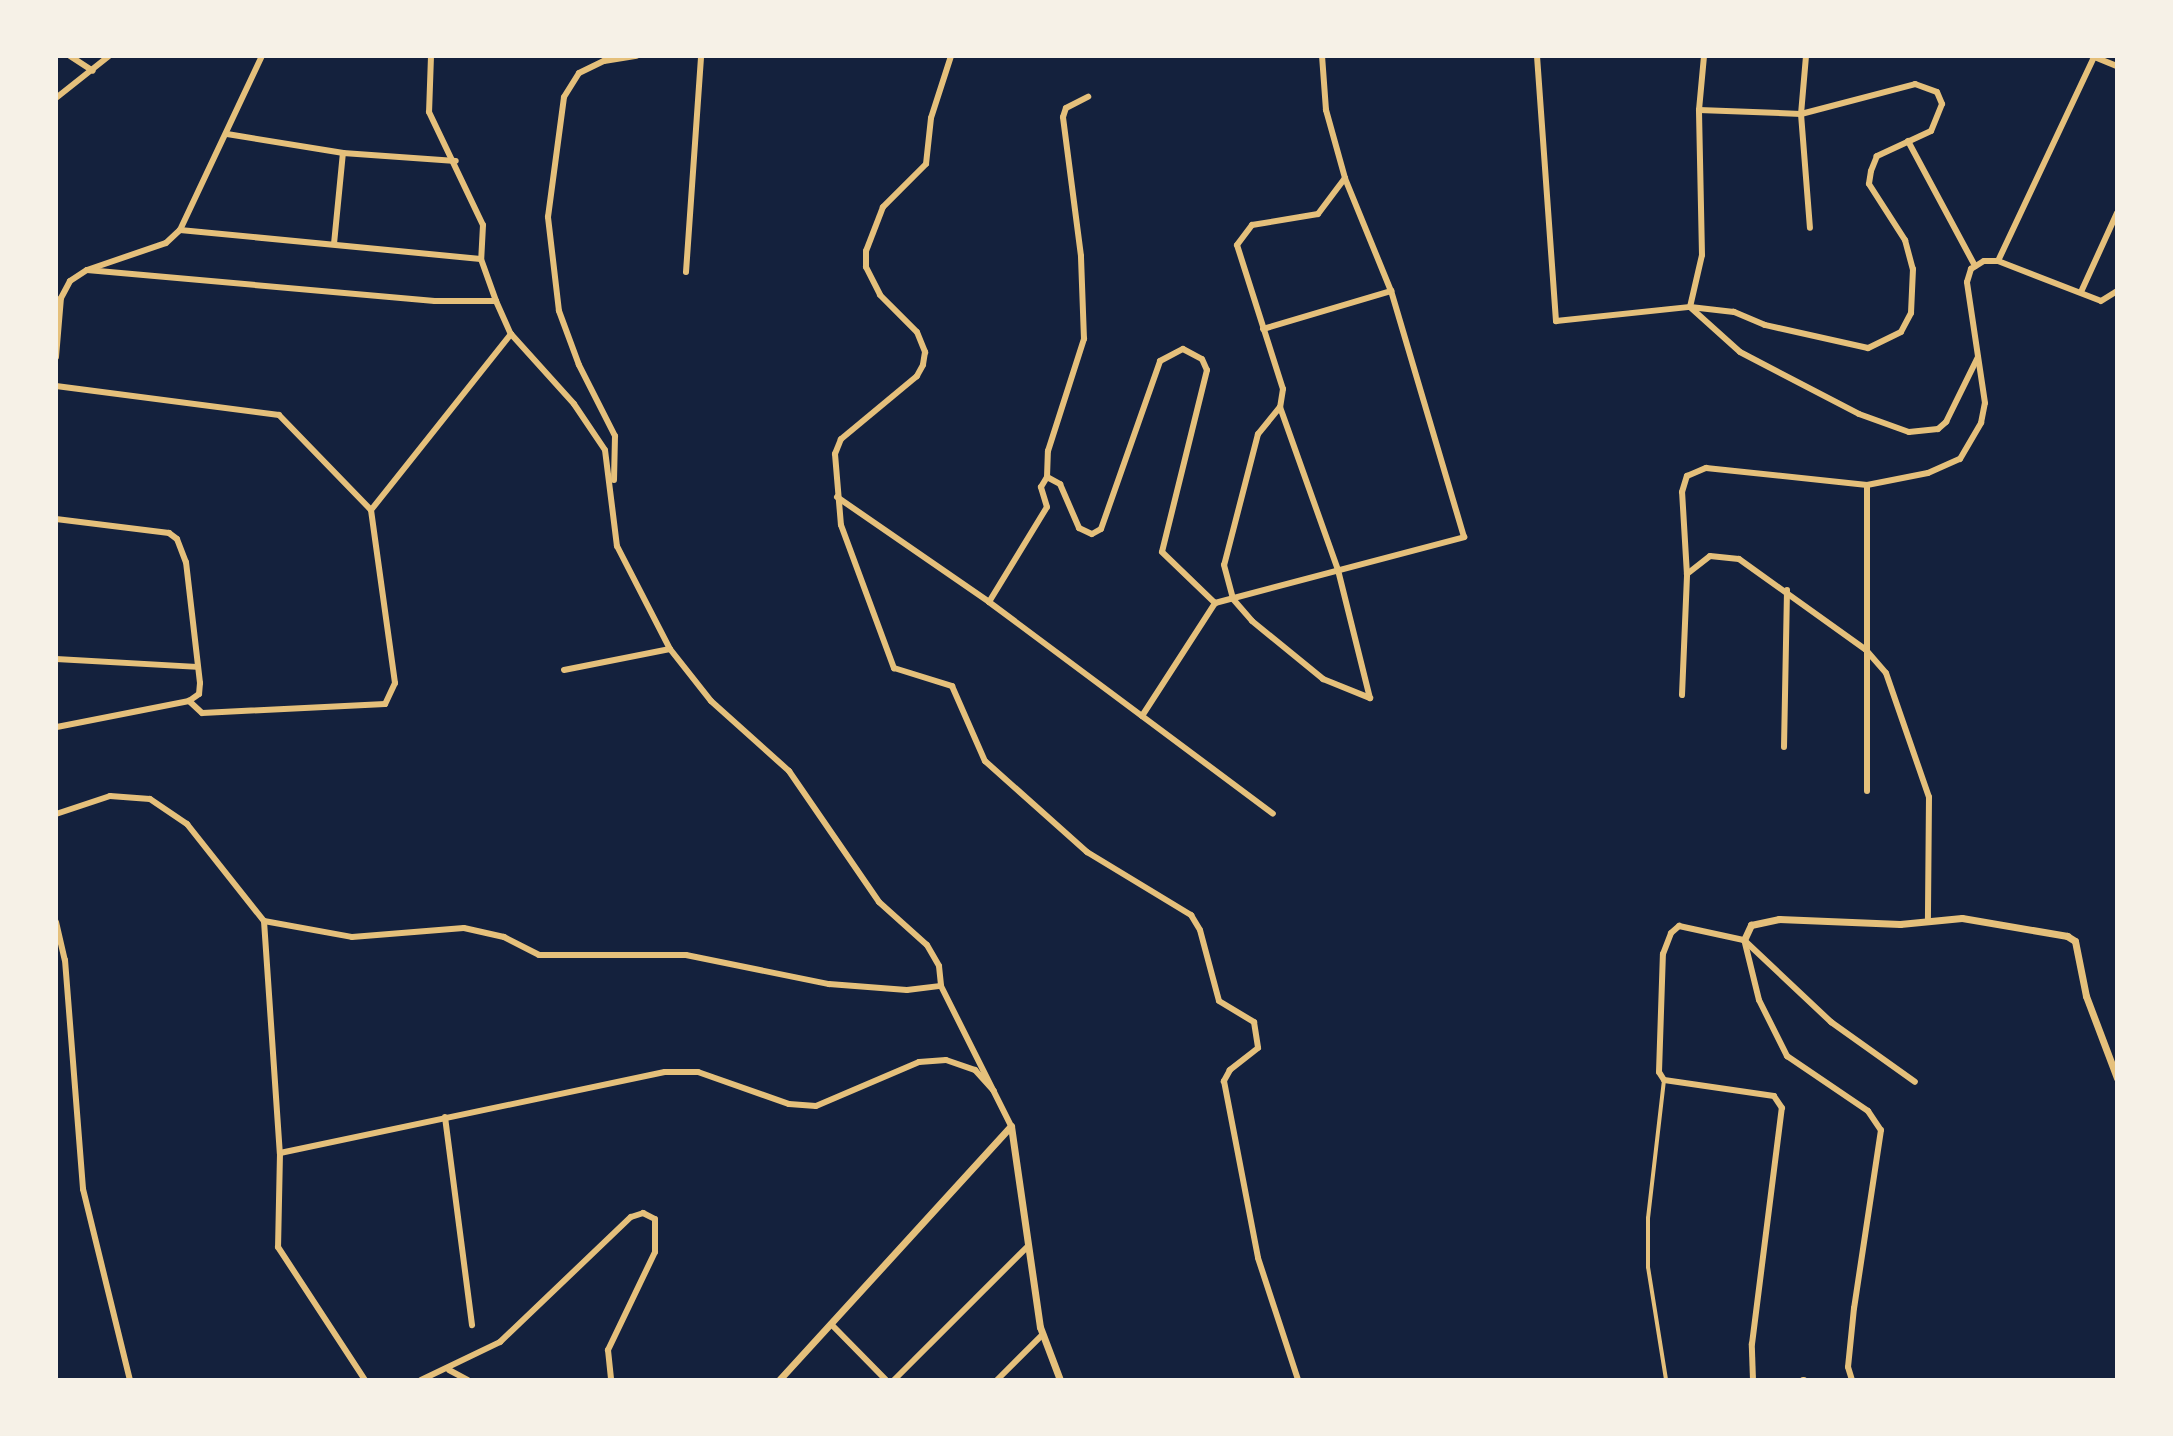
<!DOCTYPE html>
<style>
body{margin:0}
#map{position:relative;width:2173px;height:1436px;overflow:hidden;background:#14213d;font-family:"Sofia Sans Condensed",sans-serif}
div>[style]{position:absolute}
[style*='--x']{left:calc(var(--x)*1px);top:calc(var(--y)*1px);width:calc(var(--w)*1px);rotate:calc(var(--a)*1deg)}
.pedestrian>*{height:4px;margin:-2px;padding:0 2px;transform-origin:2px;border-radius:2px;background:#e5c07b}
.minor>*{height:6px;margin:-3px;padding:0 3px;transform-origin:3px;border-radius:3px;background:#e5c07b}
.tertiary>*{height:7px;margin:-3.5px;padding:0 3.5px;transform-origin:3.5px;border-radius:3.5px;background:#e5c07b}
span{translate:-50% -50%;white-space:nowrap;text-align:center;line-height:1.15;-webkit-text-stroke:6px #f6f1e7;paint-order:stroke}
.frame{position:absolute;inset:0;border:58px solid #f6f1e7;pointer-events:none}
</style>
<div id="map">
<div class="pedestrian">
<i style="--x:1664;--y:1080;--w:139;--a:96.6"></i>
<i style="--x:1648;--y:1218;--w:49;--a:90"></i>
<i style="--x:1648;--y:1267;--w:114;--a:80.9"></i>
</div>
<div class="minor">
<i style="--x:70;--y:56;--w:27;--a:33"></i>
<i style="--x:431;--y:56;--w:56;--a:92"></i>
<i style="--x:429;--y:112;--w:125;--a:64.5"></i>
<i style="--x:483;--y:225;--w:34;--a:93"></i>
<i style="--x:481;--y:259;--w:45;--a:70.3"></i>
<i style="--x:951;--y:56;--w:65;--a:107.9"></i>
<i style="--x:931;--y:118;--w:46;--a:96.2"></i>
<i style="--x:926;--y:164;--w:61;--a:135"></i>
<i style="--x:883;--y:207;--w:47;--a:111.1"></i>
<i style="--x:866;--y:251;--w:16;--a:90"></i>
<i style="--x:866;--y:267;--w:31;--a:63"></i>
<i style="--x:880;--y:295;--w:52;--a:45"></i>
<i style="--x:917;--y:332;--w:22;--a:68"></i>
<i style="--x:925;--y:352;--w:13;--a:99"></i>
<i style="--x:923;--y:365;--w:13;--a:119"></i>
<i style="--x:917;--y:376;--w:99;--a:140.3"></i>
<i style="--x:841;--y:439;--w:16;--a:112"></i>
<i style="--x:835;--y:454;--w:71;--a:85.2"></i>
<i style="--x:841;--y:525;--w:153;--a:69.7"></i>
<i style="--x:894;--y:668;--w:61;--a:17.2"></i>
<i style="--x:952;--y:686;--w:82;--a:66.3"></i>
<i style="--x:985;--y:761;--w:137;--a:41.7"></i>
<i style="--x:1087;--y:852;--w:122;--a:31.2"></i>
<i style="--x:1191;--y:915;--w:17;--a:59"></i>
<i style="--x:1200;--y:930;--w:73;--a:75"></i>
<i style="--x:1219;--y:1001;--w:41;--a:31"></i>
<i style="--x:1254;--y:1022;--w:26;--a:81"></i>
<i style="--x:1258;--y:1048;--w:36;--a:142"></i>
<i style="--x:1230;--y:1070;--w:13;--a:119"></i>
<i style="--x:1224;--y:1081;--w:180;--a:79.1"></i>
<i style="--x:1258;--y:1258;--w:128;--a:71.8"></i>
<i style="--x:1537;--y:56;--w:266;--a:85.9"></i>
<i style="--x:1556;--y:321;--w:135;--a:-6"></i>
<i style="--x:1690;--y:307;--w:53;--a:-77"></i>
<i style="--x:1702;--y:255;--w:145;--a:-91.2"></i>
<i style="--x:1699;--y:110;--w:54;--a:-84.7"></i>
<i style="--x:1806;--y:56;--w:58;--a:94.9"></i>
<i style="--x:1801;--y:114;--w:118;--a:-14.7"></i>
<i style="--x:1915;--y:84;--w:23;--a:20"></i>
<i style="--x:1937;--y:92;--w:13;--a:67"></i>
<i style="--x:1942;--y:104;--w:29;--a:112"></i>
<i style="--x:1931;--y:131;--w:60;--a:155.2"></i>
<i style="--x:1877;--y:156;--w:16;--a:112"></i>
<i style="--x:1871;--y:171;--w:13;--a:99"></i>
<i style="--x:1869;--y:184;--w:67;--a:57.3"></i>
<i style="--x:1905;--y:240;--w:30;--a:75"></i>
<i style="--x:1913;--y:269;--w:44;--a:92.6"></i>
<i style="--x:1911;--y:313;--w:21;--a:118"></i>
<i style="--x:1901;--y:332;--w:37;--a:154"></i>
<i style="--x:1868;--y:348;--w:106;--a:-167.4"></i>
<i style="--x:1765;--y:325;--w:34;--a:-157"></i>
<i style="--x:1734;--y:312;--w:44;--a:-173.5"></i>
<i style="--x:1690;--y:307;--w:67;--a:42"></i>
<i style="--x:1740;--y:352;--w:134;--a:27.5"></i>
<i style="--x:1859;--y:414;--w:53;--a:19.8"></i>
<i style="--x:1909;--y:432;--w:29;--a:-6"></i>
<i style="--x:1938;--y:429;--w:11;--a:-41"></i>
<i style="--x:1946;--y:422;--w:72;--a:-63.8"></i>
<i style="--x:2092;--y:56;--w:27;--a:22"></i>
<i style="--x:56;--y:98;--w:68;--a:-38.4"></i>
<i style="--x:1699;--y:110;--w:102;--a:2.2"></i>
<i style="--x:1801;--y:114;--w:114;--a:85.5"></i>
<i style="--x:227;--y:134;--w:118;--a:9.3"></i>
<i style="--x:343;--y:153;--w:113;--a:4"></i>
<i style="--x:1908;--y:141;--w:142;--a:61.8"></i>
<i style="--x:1345;--y:178;--w:45;--a:126.9"></i>
<i style="--x:1318;--y:214;--w:67;--a:170.5"></i>
<i style="--x:1252;--y:225;--w:25;--a:127"></i>
<i style="--x:1237;--y:245;--w:151;--a:72.3"></i>
<i style="--x:1283;--y:389;--w:18;--a:99"></i>
<i style="--x:1280;--y:407;--w:35;--a:129"></i>
<i style="--x:1258;--y:434;--w:135;--a:104.5"></i>
<i style="--x:1224;--y:565;--w:35;--a:75"></i>
<i style="--x:1233;--y:599;--w:29;--a:49"></i>
<i style="--x:1252;--y:621;--w:92;--a:39.2"></i>
<i style="--x:1323;--y:679;--w:51;--a:22"></i>
<i style="--x:180;--y:230;--w:302;--a:5.5"></i>
<i style="--x:334;--y:244;--w:91;--a:-84.4"></i>
<i style="--x:1998;--y:261;--w:225;--a:-64.8"></i>
<i style="--x:87;--y:270;--w:349;--a:5.1"></i>
<i style="--x:435;--y:301;--w:61;--a:0"></i>
<i style="--x:496;--y:301;--w:36;--a:66"></i>
<i style="--x:511;--y:334;--w:94;--a:48"></i>
<i style="--x:574;--y:404;--w:55;--a:56"></i>
<i style="--x:605;--y:450;--w:97;--a:82.9"></i>
<i style="--x:617;--y:546;--w:116;--a:62.8"></i>
<i style="--x:670;--y:649;--w:66;--a:51.7"></i>
<i style="--x:711;--y:701;--w:105;--a:41.9"></i>
<i style="--x:789;--y:771;--w:159;--a:55.5"></i>
<i style="--x:879;--y:902;--w:64;--a:41.9"></i>
<i style="--x:927;--y:945;--w:24;--a:60"></i>
<i style="--x:939;--y:966;--w:20;--a:84"></i>
<i style="--x:941;--y:986;--w:157;--a:63.4"></i>
<i style="--x:686;--y:272;--w:217;--a:-86"></i>
<i style="--x:2081;--y:292;--w:87;--a:-65.5"></i>
<i style="--x:1263;--y:329;--w:134;--a:-16.5"></i>
<i style="--x:56;--y:357;--w:59;--a:-85.2"></i>
<i style="--x:61;--y:298;--w:19;--a:-62"></i>
<i style="--x:70;--y:281;--w:20;--a:-33"></i>
<i style="--x:87;--y:270;--w:83;--a:-18.9"></i>
<i style="--x:166;--y:243;--w:19;--a:-43"></i>
<i style="--x:180;--y:230;--w:192;--a:-64.8"></i>
<i style="--x:56;--y:386;--w:225;--a:7.4"></i>
<i style="--x:279;--y:415;--w:132;--a:45.9"></i>
<i style="--x:371;--y:510;--w:175;--a:82.1"></i>
<i style="--x:395;--y:683;--w:23;--a:115"></i>
<i style="--x:385;--y:704;--w:183;--a:177.2"></i>
<i style="--x:202;--y:713;--w:18;--a:-137"></i>
<i style="--x:1280;--y:407;--w:173;--a:70.4"></i>
<i style="--x:1338;--y:570;--w:132;--a:76"></i>
<i style="--x:1047;--y:477;--w:26;--a:-88"></i>
<i style="--x:1048;--y:451;--w:118;--a:-72.2"></i>
<i style="--x:1084;--y:339;--w:83;--a:-92.1"></i>
<i style="--x:1081;--y:256;--w:140;--a:-97.4"></i>
<i style="--x:1063;--y:117;--w:9;--a:-72"></i>
<i style="--x:1066;--y:108;--w:25;--a:-27"></i>
<i style="--x:614;--y:480;--w:44;--a:-88.7"></i>
<i style="--x:615;--y:436;--w:80;--a:-116.9"></i>
<i style="--x:579;--y:365;--w:58;--a:-110.3"></i>
<i style="--x:559;--y:311;--w:95;--a:-96.7"></i>
<i style="--x:548;--y:217;--w:121;--a:-82.4"></i>
<i style="--x:564;--y:97;--w:28;--a:-58"></i>
<i style="--x:579;--y:73;--w:28;--a:-26"></i>
<i style="--x:604;--y:61;--w:33;--a:-9"></i>
<i style="--x:1867;--y:485;--w:306;--a:90"></i>
<i style="--x:837;--y:497;--w:185;--a:34.6"></i>
<i style="--x:989;--y:602;--w:354;--a:36.7"></i>
<i style="--x:371;--y:510;--w:225;--a:-51.5"></i>
<i style="--x:56;--y:519;--w:114;--a:7.1"></i>
<i style="--x:169;--y:533;--w:10;--a:37"></i>
<i style="--x:177;--y:539;--w:25;--a:69"></i>
<i style="--x:186;--y:562;--w:122;--a:83.4"></i>
<i style="--x:200;--y:683;--w:11;--a:95"></i>
<i style="--x:199;--y:694;--w:12;--a:145"></i>
<i style="--x:189;--y:701;--w:136;--a:168.9"></i>
<i style="--x:1687;--y:574;--w:29;--a:-38"></i>
<i style="--x:1710;--y:556;--w:29;--a:6"></i>
<i style="--x:1739;--y:559;--w:156;--a:35.6"></i>
<i style="--x:1866;--y:650;--w:30;--a:49"></i>
<i style="--x:1886;--y:673;--w:131;--a:70.9"></i>
<i style="--x:1929;--y:797;--w:124;--a:90.5"></i>
<i style="--x:989;--y:602;--w:111;--a:-58.6"></i>
<i style="--x:1047;--y:507;--w:21;--a:-107"></i>
<i style="--x:1041;--y:487;--w:12;--a:-59"></i>
<i style="--x:1047;--y:477;--w:15;--a:28"></i>
<i style="--x:1060;--y:484;--w:48;--a:66.6"></i>
<i style="--x:1079;--y:528;--w:14;--a:25"></i>
<i style="--x:1092;--y:534;--w:10;--a:-29"></i>
<i style="--x:1101;--y:529;--w:178;--a:-70.6"></i>
<i style="--x:1160;--y:361;--w:26;--a:-28"></i>
<i style="--x:1183;--y:349;--w:21;--a:28"></i>
<i style="--x:1202;--y:359;--w:12;--a:66"></i>
<i style="--x:1207;--y:370;--w:187;--a:103.9"></i>
<i style="--x:1162;--y:552;--w:74;--a:43.9"></i>
<i style="--x:56;--y:659;--w:141;--a:3.2"></i>
<i style="--x:564;--y:670;--w:108;--a:-11.2"></i>
<i style="--x:1682;--y:695;--w:120;--a:-87.6"></i>
<i style="--x:1687;--y:575;--w:83;--a:-93.4"></i>
<i style="--x:1682;--y:492;--w:17;--a:-73"></i>
<i style="--x:1687;--y:476;--w:21;--a:-23"></i>
<i style="--x:1706;--y:468;--w:162;--a:6"></i>
<i style="--x:1867;--y:485;--w:62;--a:-11.1"></i>
<i style="--x:1928;--y:473;--w:35;--a:-24"></i>
<i style="--x:1960;--y:459;--w:42;--a:-59.7"></i>
<i style="--x:1981;--y:423;--w:20;--a:-79"></i>
<i style="--x:1985;--y:403;--w:122;--a:-98.5"></i>
<i style="--x:1967;--y:282;--w:14;--a:-73"></i>
<i style="--x:1971;--y:269;--w:15;--a:-32"></i>
<i style="--x:1984;--y:261;--w:14;--a:0"></i>
<i style="--x:1998;--y:261;--w:110;--a:21.2"></i>
<i style="--x:2101;--y:301;--w:19;--a:-32"></i>
<i style="--x:1142;--y:716;--w:135;--a:-57.1"></i>
<i style="--x:1215;--y:603;--w:258;--a:-14.8"></i>
<i style="--x:1464;--y:537;--w:257;--a:-106.5"></i>
<i style="--x:1391;--y:291;--w:122;--a:-112.2"></i>
<i style="--x:1345;--y:178;--w:71;--a:-105.6"></i>
<i style="--x:1326;--y:110;--w:54;--a:-94.2"></i>
<i style="--x:1784;--y:747;--w:157;--a:-88.9"></i>
<i style="--x:56;--y:814;--w:57;--a:-18.4"></i>
<i style="--x:110;--y:796;--w:40;--a:4.3"></i>
<i style="--x:150;--y:799;--w:45;--a:34"></i>
<i style="--x:187;--y:824;--w:124;--a:51.6"></i>
<i style="--x:264;--y:921;--w:233;--a:86.1"></i>
<i style="--x:280;--y:1153;--w:94;--a:91.2"></i>
<i style="--x:278;--y:1247;--w:159;--a:56.8"></i>
<i style="--x:264;--y:921;--w:89;--a:10.3"></i>
<i style="--x:352;--y:937;--w:112;--a:-4.6"></i>
<i style="--x:464;--y:928;--w:41;--a:12.7"></i>
<i style="--x:504;--y:937;--w:39;--a:27"></i>
<i style="--x:539;--y:955;--w:147;--a:0"></i>
<i style="--x:686;--y:955;--w:146;--a:11.5"></i>
<i style="--x:829;--y:984;--w:78;--a:4.4"></i>
<i style="--x:907;--y:990;--w:34;--a:-7"></i>
<i style="--x:56;--y:922;--w:39;--a:77"></i>
<i style="--x:65;--y:960;--w:230;--a:85.5"></i>
<i style="--x:83;--y:1189;--w:197;--a:76.2"></i>
<i style="--x:1745;--y:943;--w:59;--a:76.2"></i>
<i style="--x:1759;--y:1000;--w:63;--a:63.4"></i>
<i style="--x:1787;--y:1056;--w:98;--a:34.2"></i>
<i style="--x:1868;--y:1111;--w:23;--a:56"></i>
<i style="--x:1881;--y:1130;--w:180;--a:98.6"></i>
<i style="--x:1854;--y:1308;--w:59;--a:95.8"></i>
<i style="--x:1848;--y:1367;--w:14;--a:73"></i>
<i style="--x:445;--y:1117;--w:210;--a:82.6"></i>
<i style="--x:280;--y:1153;--w:393;--a:-11.9"></i>
<i style="--x:665;--y:1072;--w:33;--a:0"></i>
<i style="--x:698;--y:1072;--w:96;--a:19.4"></i>
<i style="--x:789;--y:1104;--w:27;--a:4"></i>
<i style="--x:816;--y:1106;--w:112;--a:-23.1"></i>
<i style="--x:919;--y:1062;--w:27;--a:-4"></i>
<i style="--x:946;--y:1060;--w:31;--a:19"></i>
<i style="--x:975;--y:1070;--w:28;--a:48"></i>
<i style="--x:831;--y:1324;--w:78;--a:45.5"></i>
<i style="--x:449;--y:1370;--w:21;--a:28"></i>
<i style="--x:421;--y:1380;--w:88;--a:-25.7"></i>
<i style="--x:500;--y:1342;--w:181;--a:-43.7"></i>
<i style="--x:631;--y:1217;--w:13;--a:-18"></i>
<i style="--x:643;--y:1213;--w:13;--a:27"></i>
<i style="--x:655;--y:1219;--w:33;--a:90"></i>
<i style="--x:655;--y:1252;--w:109;--a:115.6"></i>
<i style="--x:608;--y:1350;--w:30;--a:84"></i>
<i style="--x:894;--y:1380;--w:187;--a:-45"></i>
<i style="--x:997;--y:1380;--w:65;--a:-45"></i>
<i style="--x:1753;--y:1380;--w:36;--a:-92"></i>
<i style="--x:1752;--y:1344;--w:238;--a:-82.8"></i>
<i style="--x:1782;--y:1108;--w:14;--a:-124"></i>
<i style="--x:1774;--y:1096;--w:111;--a:-171.7"></i>
<i style="--x:1664;--y:1080;--w:9;--a:-122"></i>
<i style="--x:1659;--y:1072;--w:118;--a:-88.1"></i>
<i style="--x:1663;--y:954;--w:22;--a:-69"></i>
<i style="--x:1671;--y:933;--w:11;--a:-41"></i>
<i style="--x:1679;--y:926;--w:66;--a:12.2"></i>
<i style="--x:1744;--y:940;--w:120;--a:43.3"></i>
<i style="--x:1831;--y:1022;--w:103;--a:35.5"></i>
<i style="--x:1803;--y:1380;--w:1;--a:0"></i>
</div>
<div class="tertiary">
<i style="--x:1744;--y:940;--w:17;--a:-65"></i>
<i style="--x:1751;--y:925;--w:29;--a:-12"></i>
<i style="--x:1779;--y:919;--w:121;--a:2.4"></i>
<i style="--x:1900;--y:924;--w:62;--a:-5.5"></i>
<i style="--x:1962;--y:918;--w:107;--a:9.7"></i>
<i style="--x:2067;--y:936;--w:9;--a:32"></i>
<i style="--x:2075;--y:941;--w:56;--a:78.7"></i>
<i style="--x:2086;--y:996;--w:88;--a:69.3"></i>
<i style="--x:1011;--y:1126;--w:203;--a:81.8"></i>
<i style="--x:1040;--y:1327;--w:57;--a:69.3"></i>
<i style="--x:779;--y:1380;--w:344;--a:-47.6"></i>
</div>
<div class="frame"></div>
</div>
